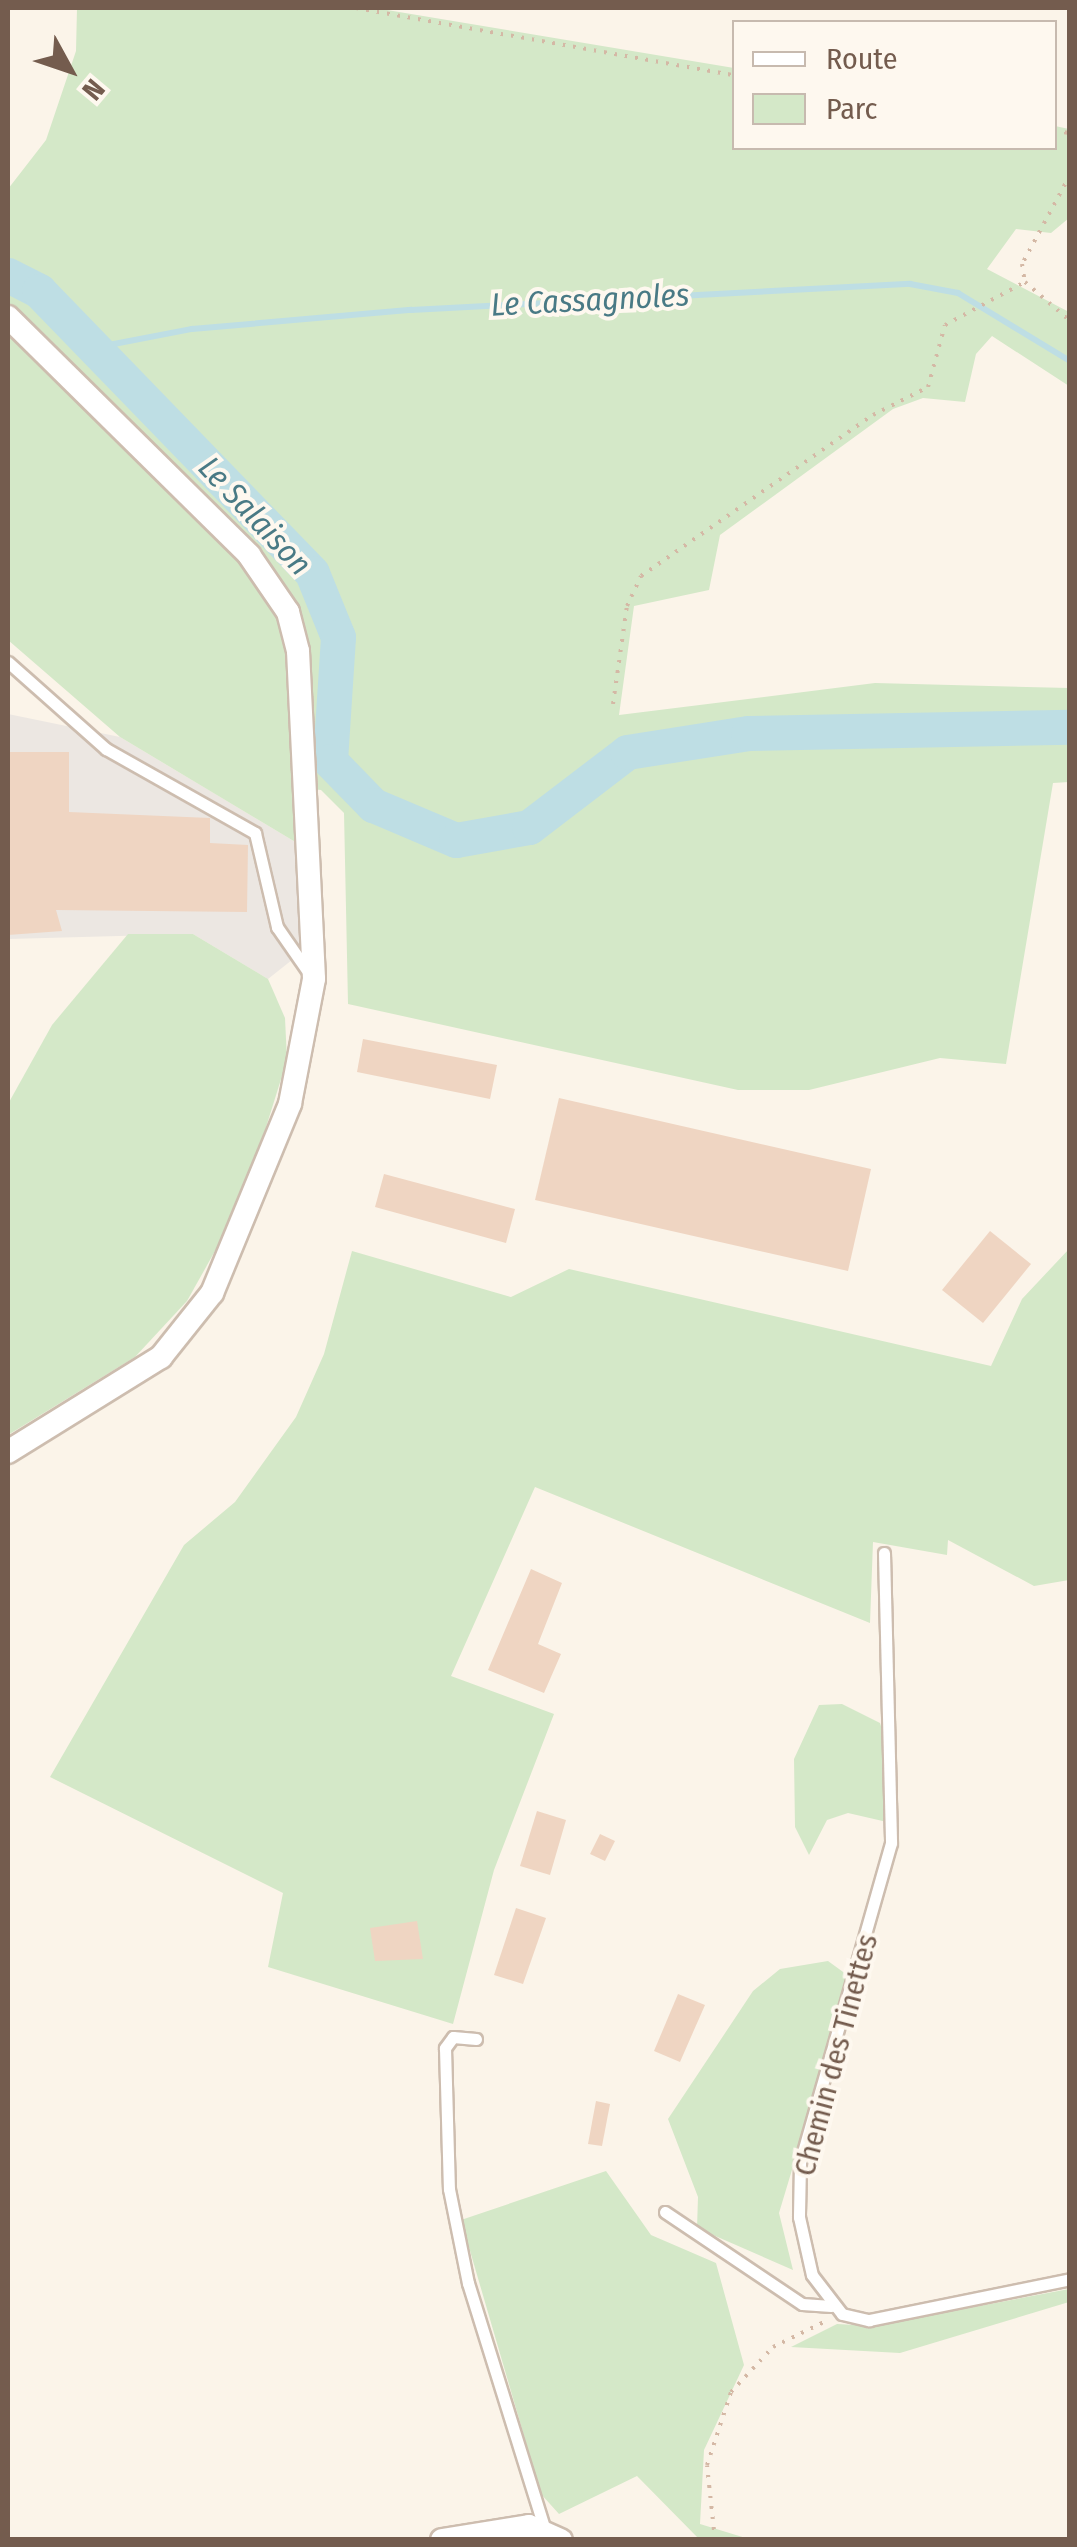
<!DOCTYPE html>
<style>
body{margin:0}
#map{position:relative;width:1077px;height:2547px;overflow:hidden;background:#fbf4e9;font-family:"Fira Sans Condensed",sans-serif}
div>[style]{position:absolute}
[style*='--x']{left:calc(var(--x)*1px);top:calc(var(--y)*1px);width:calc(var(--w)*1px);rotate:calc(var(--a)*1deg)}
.industrial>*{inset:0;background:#ece7e2}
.green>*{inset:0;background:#d4e8c8}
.stream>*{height:6px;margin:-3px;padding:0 3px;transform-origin:3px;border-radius:3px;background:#bedee4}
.river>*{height:35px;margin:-17.5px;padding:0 17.5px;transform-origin:17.5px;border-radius:17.5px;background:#bedee4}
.building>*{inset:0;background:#efd5c2}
.path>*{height:4px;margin-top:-2px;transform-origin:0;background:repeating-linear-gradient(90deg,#d4b8a5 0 2.5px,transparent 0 10.5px)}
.roads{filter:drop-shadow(2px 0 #cdbdaf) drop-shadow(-2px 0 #cdbdaf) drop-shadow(0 2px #cdbdaf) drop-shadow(0 -2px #cdbdaf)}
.lane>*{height:11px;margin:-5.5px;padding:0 5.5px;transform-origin:5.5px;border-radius:5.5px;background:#fff}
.street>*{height:22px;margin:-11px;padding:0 11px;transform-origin:11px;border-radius:11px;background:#fff}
span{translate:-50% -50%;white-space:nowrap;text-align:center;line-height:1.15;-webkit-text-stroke:8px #fef8ef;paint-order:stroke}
.street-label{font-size:30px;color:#745c4e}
.water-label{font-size:32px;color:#497a85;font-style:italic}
.frame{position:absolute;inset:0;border:10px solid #745c4e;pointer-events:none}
.legend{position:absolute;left:732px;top:20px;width:325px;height:130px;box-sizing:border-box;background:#fef8ef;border:2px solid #c7baaf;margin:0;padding:12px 18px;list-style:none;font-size:30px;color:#745c4e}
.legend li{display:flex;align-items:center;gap:20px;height:50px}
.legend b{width:50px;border:2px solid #c7baaf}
.north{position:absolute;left:20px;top:20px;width:100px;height:100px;-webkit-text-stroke:8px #fef8ef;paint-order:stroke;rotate:130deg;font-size:28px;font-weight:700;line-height:40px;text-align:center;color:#745c4e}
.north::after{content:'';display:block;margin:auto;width:35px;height:45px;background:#745c4e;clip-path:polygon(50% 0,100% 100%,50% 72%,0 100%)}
</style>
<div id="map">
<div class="industrial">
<i style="clip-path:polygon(8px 714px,120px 737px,297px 843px,302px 952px,268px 979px,193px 934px,8px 939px)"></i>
</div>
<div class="green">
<i style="clip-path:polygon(77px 8px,375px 8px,734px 68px,734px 148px,1054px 148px,1055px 126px,1069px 129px,1069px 218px,1051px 233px,1016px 229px,987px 269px,1069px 312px,1069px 386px,992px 336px,976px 354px,965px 402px,923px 398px,893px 409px,720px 535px,709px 590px,634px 606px,619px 715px,875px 683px,1069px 688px,1069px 782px,1053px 783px,1006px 1064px,940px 1058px,809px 1090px,738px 1090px,348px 1004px,344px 813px,321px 790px,294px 787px,297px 843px,120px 737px,8px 640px,8px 189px,46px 140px,76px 51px)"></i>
<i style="clip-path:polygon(128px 934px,193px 934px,268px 979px,285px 1018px,287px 1060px,243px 1201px,187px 1301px,135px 1357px,8px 1435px,8px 1104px,52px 1025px)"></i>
<i style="clip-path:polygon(1069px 1249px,1069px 1580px,1034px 1586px,948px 1540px,947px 1555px,873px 1542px,870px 1623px,535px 1487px,451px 1676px,554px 1714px,494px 1870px,453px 2024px,268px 1967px,283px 1893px,50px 1777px,184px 1545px,235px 1502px,296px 1417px,324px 1354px,352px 1251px,511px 1297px,569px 1269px,991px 1366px,1022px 1299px)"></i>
<i style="clip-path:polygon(842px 1704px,880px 1723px,890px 1755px,887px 1822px,848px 1813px,827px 1820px,809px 1855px,795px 1827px,794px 1759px,819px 1705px)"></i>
<i style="clip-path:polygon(828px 1961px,850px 1977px,779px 2213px,793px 2270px,697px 2228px,698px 2197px,668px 2119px,753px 1991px,780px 1969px)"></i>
<i style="clip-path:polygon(606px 2171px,651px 2235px,716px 2263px,744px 2365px,704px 2450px,700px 2524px,749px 2539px,699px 2539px,637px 2476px,559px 2514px,541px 2494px,461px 2220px)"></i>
<i style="clip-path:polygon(1069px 2289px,1069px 2302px,900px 2353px,791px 2347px,837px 2324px,873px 2326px)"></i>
</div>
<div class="stream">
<i style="--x:93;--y:348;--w:101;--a:-10.9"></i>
<i style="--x:192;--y:329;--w:220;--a:-5"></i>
<i style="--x:411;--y:310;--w:500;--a:-3"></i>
<i style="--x:910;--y:284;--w:49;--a:10.6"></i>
<i style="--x:958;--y:293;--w:131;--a:31.3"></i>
</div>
<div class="river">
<i style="--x:8;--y:275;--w:35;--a:27"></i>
<i style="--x:39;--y:291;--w:392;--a:45.9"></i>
<i style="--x:312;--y:573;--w:69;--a:67.9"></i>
<i style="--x:338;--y:637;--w:124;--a:93.7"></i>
<i style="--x:330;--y:761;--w:62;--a:45.7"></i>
<i style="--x:373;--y:805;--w:90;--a:22.9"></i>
<i style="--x:456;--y:840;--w:74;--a:-10.1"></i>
<i style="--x:529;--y:827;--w:123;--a:-37.4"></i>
<i style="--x:627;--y:752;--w:122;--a:-8.9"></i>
<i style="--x:748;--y:733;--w:322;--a:-1.1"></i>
</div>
<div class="building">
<i style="clip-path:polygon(8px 752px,69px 752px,69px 812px,210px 818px,210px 843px,248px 845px,247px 912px,56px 910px,62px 931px,8px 935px)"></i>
<i style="clip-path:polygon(363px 1039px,497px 1065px,490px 1099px,357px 1072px)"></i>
<i style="clip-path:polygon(559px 1098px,871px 1169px,848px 1271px,535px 1200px)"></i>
<i style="clip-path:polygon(384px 1174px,515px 1209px,506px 1243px,375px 1207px)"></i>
<i style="clip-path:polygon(990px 1231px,1031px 1264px,983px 1323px,942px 1290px)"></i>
<i style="clip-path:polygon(531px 1569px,562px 1583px,538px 1644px,561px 1654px,544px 1693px,488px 1670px)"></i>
<i style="clip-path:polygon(537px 1811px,566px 1820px,550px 1875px,520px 1866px)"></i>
<i style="clip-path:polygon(600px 1834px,615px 1841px,605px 1861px,590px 1854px)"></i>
<i style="clip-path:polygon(516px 1908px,546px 1918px,523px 1984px,494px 1975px)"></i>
<i style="clip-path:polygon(417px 1921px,423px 1959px,375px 1961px,370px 1928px)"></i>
<i style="clip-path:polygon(678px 1994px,705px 2005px,680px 2062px,654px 2051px)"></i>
<i style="clip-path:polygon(596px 2101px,610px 2104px,602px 2146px,588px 2144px)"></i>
</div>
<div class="path">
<i style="--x:356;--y:8;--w:384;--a:10.1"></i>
<i style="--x:1054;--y:131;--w:16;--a:7"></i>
<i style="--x:1070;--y:175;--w:101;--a:118.3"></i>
<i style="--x:1022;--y:264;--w:18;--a:81"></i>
<i style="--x:1025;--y:282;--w:60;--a:40.9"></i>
<i style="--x:613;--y:704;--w:99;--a:-81.9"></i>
<i style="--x:627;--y:606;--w:33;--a:-65"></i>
<i style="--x:641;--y:576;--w:282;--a:-34.8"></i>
<i style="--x:873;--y:415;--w:62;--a:-27"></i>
<i style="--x:928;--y:387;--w:64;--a:-74.7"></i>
<i style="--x:945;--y:325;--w:91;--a:-28.3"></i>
<i style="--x:715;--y:2540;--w:75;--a:-96.1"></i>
<i style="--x:707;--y:2465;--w:77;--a:-71.8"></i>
<i style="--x:731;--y:2392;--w:62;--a:-47"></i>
<i style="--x:773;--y:2347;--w:61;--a:-26.1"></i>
</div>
<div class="roads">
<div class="lane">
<i style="--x:8;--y:662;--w:131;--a:41.6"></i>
<i style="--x:106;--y:749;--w:171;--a:29.4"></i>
<i style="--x:255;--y:833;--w:97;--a:76.8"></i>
<i style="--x:277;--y:927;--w:60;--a:55.2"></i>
<i style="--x:884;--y:1553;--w:290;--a:88.6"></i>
<i style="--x:891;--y:1843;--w:333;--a:105.9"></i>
<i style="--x:800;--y:2163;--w:54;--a:91.1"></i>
<i style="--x:799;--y:2217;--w:59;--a:77.4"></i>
<i style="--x:812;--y:2275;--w:49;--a:52.4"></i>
<i style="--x:842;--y:2314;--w:28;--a:13"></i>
<i style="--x:869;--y:2320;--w:205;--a:-11.5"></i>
<i style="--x:476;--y:2039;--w:23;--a:-175"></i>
<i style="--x:453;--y:2037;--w:14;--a:126"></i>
<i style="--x:445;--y:2048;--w:141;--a:88.4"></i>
<i style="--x:449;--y:2189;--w:96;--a:78.6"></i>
<i style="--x:468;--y:2283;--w:259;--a:72.7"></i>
<i style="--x:665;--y:2212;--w:165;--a:33.9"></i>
<i style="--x:802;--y:2304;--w:29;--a:4"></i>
</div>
<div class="street">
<i style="--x:8;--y:317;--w:339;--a:44.6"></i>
<i style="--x:249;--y:555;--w:69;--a:55.6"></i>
<i style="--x:288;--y:612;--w:40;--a:75.6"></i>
<i style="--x:298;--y:651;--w:328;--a:87.2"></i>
<i style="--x:314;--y:979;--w:127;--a:100.9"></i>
<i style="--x:290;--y:1104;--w:204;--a:112.4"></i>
<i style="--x:212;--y:1293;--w:82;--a:128.6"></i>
<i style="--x:161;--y:1357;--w:180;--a:148.2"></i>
<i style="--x:442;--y:2540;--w:88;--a:-9.1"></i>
<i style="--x:529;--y:2526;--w:35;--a:24"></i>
</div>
</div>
<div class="street-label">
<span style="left:836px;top:2055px;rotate:-75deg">Chemin des Tinettes</span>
</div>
<div class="water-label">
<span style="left:590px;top:300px;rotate:-3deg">Le Cassagnoles</span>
<span style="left:255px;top:516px;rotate:47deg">Le Salaison</span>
</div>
<div class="frame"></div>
<ul class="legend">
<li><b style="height:12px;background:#fff"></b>Route</li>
<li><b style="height:28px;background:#d4e8c8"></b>Parc</li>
</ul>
<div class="north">N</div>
</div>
